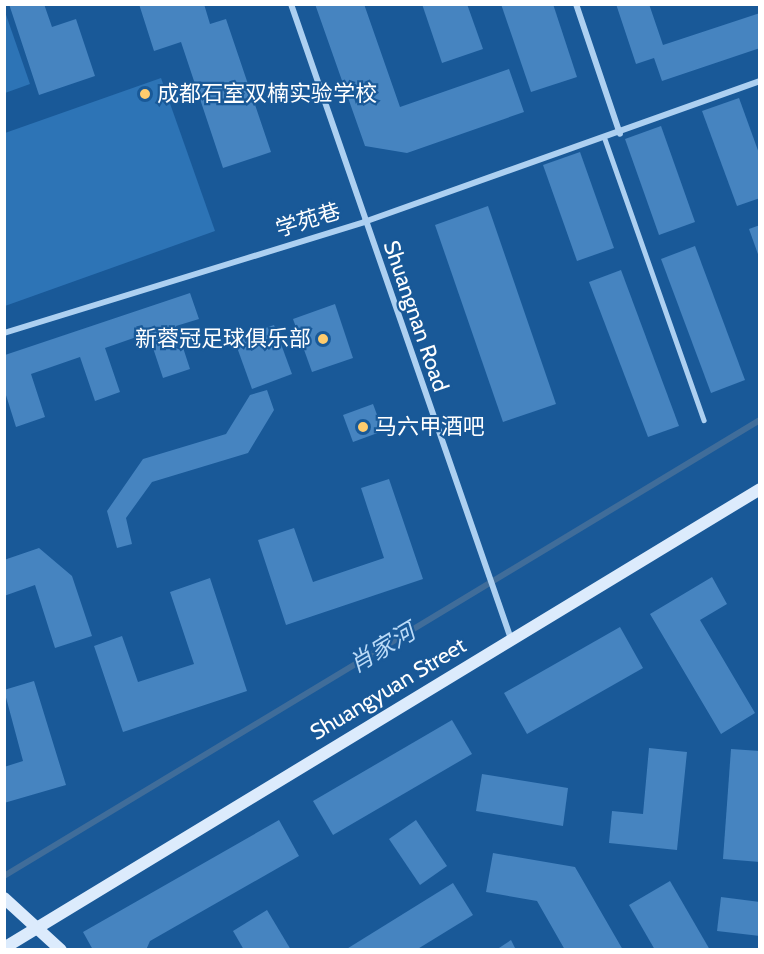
<!DOCTYPE html>
<meta charset="utf-8">
<style>
body{margin:0}
#map{position:relative;width:764px;height:954px;overflow:hidden;background:#195998;font-family:Cabin,"Noto Sans SC",sans-serif}
div>[style]{position:absolute}
[style*='--x']{left:calc(var(--x)*1px);top:calc(var(--y)*1px);width:calc(var(--w)*1px);rotate:calc(var(--a)*1deg)}
.green>*{inset:0;background:#2d74b6}
.stream>*{height:6px;margin:-3px;padding:0 3px;transform-origin:3px;border-radius:3px;background:#406d9a}
.building>*{inset:0;background:#4684c0}
.lane>*{height:4.5px;margin:-2.25px;padding:0 2.25px;transform-origin:2.25px;border-radius:2.25px;background:#add0f1}
.street>*{height:6px;margin:-3px;padding:0 3px;transform-origin:3px;border-radius:3px;background:#add0f1}
.secondary>*{height:12px;margin:-6px;padding:0 6px;transform-origin:6px;border-radius:6px;background:#dcebfc}
.dots>*{width:16px;height:16px;translate:-50% -50%;box-sizing:border-box;border:3px solid #195998;border-radius:50%}
span{translate:-50% -50%;white-space:nowrap;text-align:center;line-height:1.15;-webkit-text-stroke:4.5px #195998;paint-order:stroke}
.poi-label{font-size:22px;color:#fff}
.left{translate:0 -50%;text-align:left}
.right{translate:-100% -50%;text-align:right}
.street-label{font-size:22px;color:#fff}
.water-label{font-size:24px;color:#badaf7;font-style:italic}
.frame{position:absolute;inset:0;border:6px solid #fff;pointer-events:none}
</style>
<div id="map">
<div class="green">
<i style="clip-path:polygon(4px 9px,30px 84px,5px 93px,4px 93px)"></i>
<i style="clip-path:polygon(161px 78px,215px 231px,5px 306px,5px 133px)"></i>
</div>
<div class="stream">
<i style="--x:4;--y:876;--w:883;--a:-31.1"></i>
</div>
<div class="building">
<i style="clip-path:polygon(9px 4px,44px 4px,52px 27px,76px 19px,95px 76px,39px 95px)"></i>
<i style="clip-path:polygon(139px 4px,204px 4px,210px 24px,226px 19px,271px 152px,223px 168px,181px 42px,154px 51px)"></i>
<i style="clip-path:polygon(315px 4px,364px 4px,400px 107px,509px 69px,524px 112px,407px 153px,365px 146px)"></i>
<i style="clip-path:polygon(422px 4px,467px 4px,483px 49px,442px 63px)"></i>
<i style="clip-path:polygon(501px 4px,553px 4px,577px 77px,531px 92px)"></i>
<i style="clip-path:polygon(616px 4px,649px 4px,663px 45px,760px 13px,760px 48px,662px 81px,654px 58px,636px 64px)"></i>
<i style="clip-path:polygon(739px 98px,760px 156px,760px 198px,737px 206px,702px 111px)"></i>
<i style="clip-path:polygon(661px 126px,695px 222px,659px 235px,625px 139px)"></i>
<i style="clip-path:polygon(580px 152px,614px 248px,577px 261px,543px 165px)"></i>
<i style="clip-path:polygon(488px 206px,556px 404px,503px 422px,435px 225px)"></i>
<i style="clip-path:polygon(760px 225px,760px 257px,759px 257px,749px 229px)"></i>
<i style="clip-path:polygon(695px 246px,745px 380px,711px 393px,661px 259px)"></i>
<i style="clip-path:polygon(621px 270px,679px 426px,648px 437px,589px 282px)"></i>
<i style="clip-path:polygon(190px 293px,199px 319px,176px 326px,190px 369px,163px 378px,148px 333px,105px 348px,120px 392px,95px 401px,80px 357px,31px 374px,45px 417px,16px 427px,5px 392px,5px 355px)"></i>
<i style="clip-path:polygon(335px 304px,353px 358px,312px 372px,293px 319px)"></i>
<i style="clip-path:polygon(274px 325px,292px 374px,252px 389px,234px 339px)"></i>
<i style="clip-path:polygon(267px 390px,274px 410px,248px 453px,152px 482px,126px 518px,132px 544px,117px 548px,107px 511px,143px 459px,226px 434px,250px 395px)"></i>
<i style="clip-path:polygon(373px 404px,383px 431px,353px 442px,343px 415px)"></i>
<i style="clip-path:polygon(389px 479px,423px 579px,286px 625px,258px 540px,294px 528px,313px 582px,384px 558px,361px 488px)"></i>
<i style="clip-path:polygon(39px 548px,72px 576px,92px 636px,55px 648px,35px 585px,4px 596px,4px 560px)"></i>
<i style="clip-path:polygon(712px 577px,727px 604px,700px 620px,755px 713px,721px 734px,650px 614px)"></i>
<i style="clip-path:polygon(210px 578px,247px 691px,123px 732px,94px 646px,122px 636px,138px 682px,194px 664px,170px 592px)"></i>
<i style="clip-path:polygon(620px 627px,643px 668px,527px 734px,504px 693px)"></i>
<i style="clip-path:polygon(34px 681px,66px 785px,4px 803px,4px 767px,23px 761px,4px 690px)"></i>
<i style="clip-path:polygon(452px 720px,472px 754px,333px 835px,313px 801px)"></i>
<i style="clip-path:polygon(649px 748px,687px 752px,677px 850px,609px 843px,612px 811px,643px 814px)"></i>
<i style="clip-path:polygon(731px 749px,760px 751px,760px 862px,723px 859px)"></i>
<i style="clip-path:polygon(482px 774px,568px 788px,563px 826px,476px 811px)"></i>
<i style="clip-path:polygon(279px 820px,299px 856px,150px 941px,146px 950px,93px 950px,83px 932px)"></i>
<i style="clip-path:polygon(416px 820px,447px 866px,420px 885px,389px 839px)"></i>
<i style="clip-path:polygon(493px 853px,575px 867px,623px 950px,565px 950px,537px 901px,486px 892px)"></i>
<i style="clip-path:polygon(670px 881px,710px 950px,655px 950px,629px 905px)"></i>
<i style="clip-path:polygon(453px 883px,473px 915px,416px 950px,345px 950px)"></i>
<i style="clip-path:polygon(721px 897px,760px 902px,760px 936px,717px 931px)"></i>
<i style="clip-path:polygon(267px 910px,291px 950px,244px 950px,233px 931px)"></i>
<i style="clip-path:polygon(511px 940px,516px 950px,496px 950px)"></i>
</div>
<div class="lane">
<i style="--x:605;--y:139;--w:298;--a:70.6"></i>
</div>
<div class="street">
<i style="--x:291;--y:4;--w:672;--a:70.89"></i>
<i style="--x:576;--y:4;--w:137;--a:71.3"></i>
<i style="--x:4;--y:333;--w:377;--a:-17.1"></i>
<i style="--x:364;--y:222;--w:420;--a:-19.6"></i>
</div>
<div class="secondary">
<i style="--x:4;--y:898;--w:77;--a:42.4"></i>
<i style="--x:4;--y:948;--w:884;--a:-31.26"></i>
</div>
<div class="dots">
<i style="left:145px;top:94px;background:#ffcc6d"></i>
<i style="left:323px;top:339px;background:#ffcc6d"></i>
<i style="left:363px;top:427px;background:#ffcc6d"></i>
</div>
<div class="poi-label">
<span class="left" style="left:157px;top:94px">成都石室双楠实验学校</span>
<span class="right" style="left:311px;top:339px">新蓉冠足球俱乐部</span>
<span class="left" style="left:375px;top:427px">马六甲酒吧</span>
</div>
<div class="street-label">
<span style="left:308px;top:220px;rotate:-17deg">学苑巷</span>
<span style="left:416px;top:316px;rotate:71deg">Shuangnan Road</span>
<span style="left:388px;top:689px;rotate:-31deg">Shuangyuan Street</span>
</div>
<div class="water-label">
<span style="left:382px;top:648px;rotate:-31deg">肖家河</span>
</div>
<div class="frame"></div>
</div>
